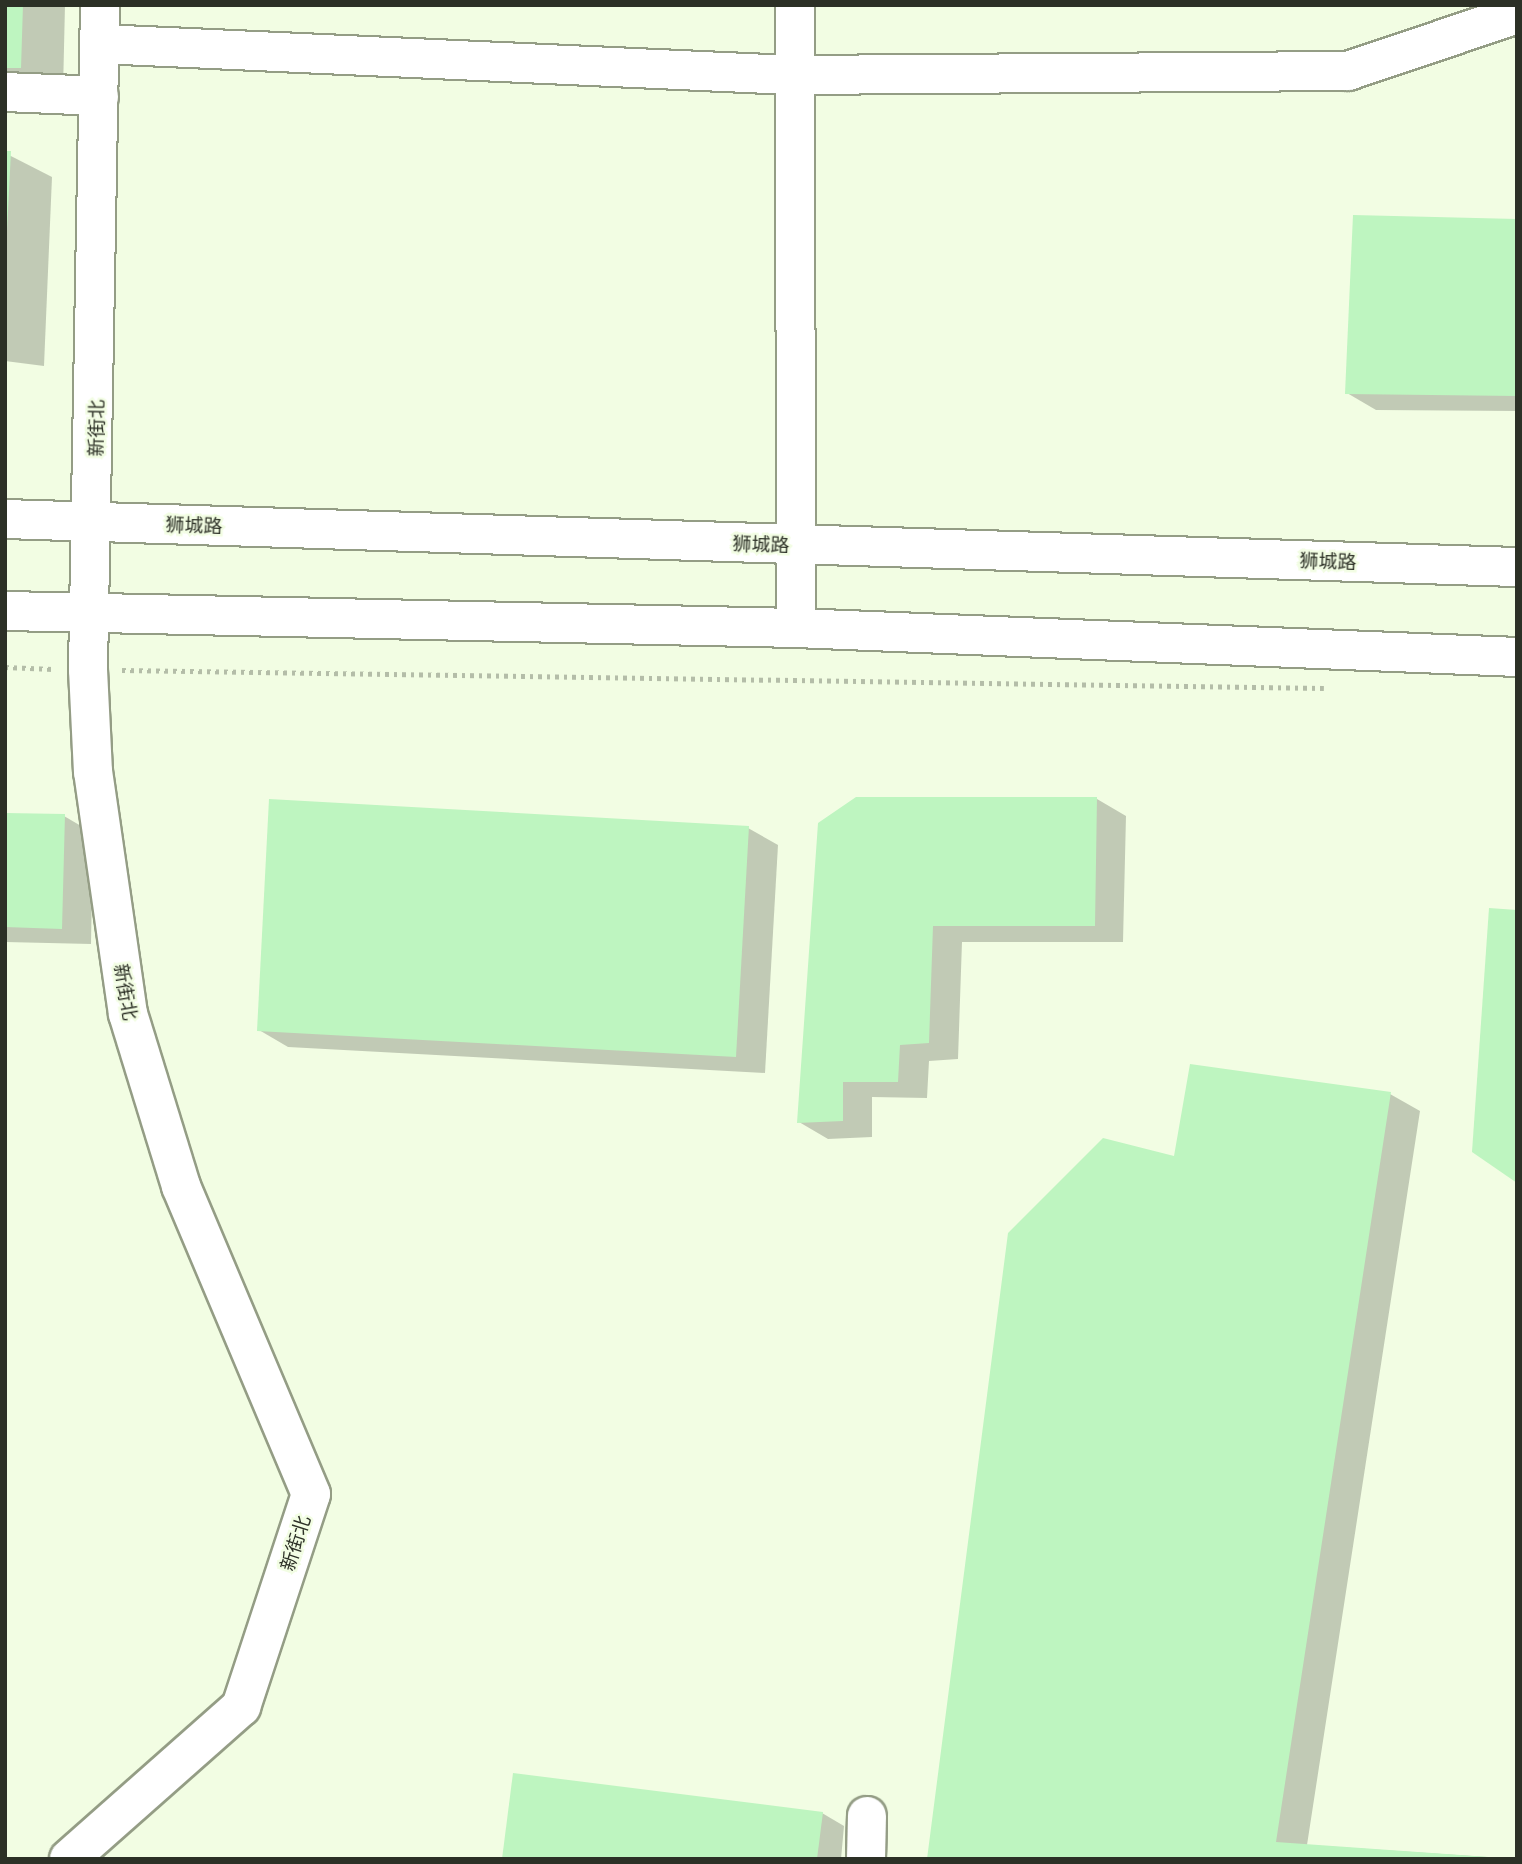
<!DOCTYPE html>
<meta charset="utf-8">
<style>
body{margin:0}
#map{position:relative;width:1522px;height:1864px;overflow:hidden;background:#f2fde3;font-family:Commissioner,"Noto Sans SC",sans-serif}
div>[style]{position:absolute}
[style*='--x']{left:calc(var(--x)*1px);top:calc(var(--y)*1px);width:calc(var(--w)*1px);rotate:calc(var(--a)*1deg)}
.shadow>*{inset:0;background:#0003}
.building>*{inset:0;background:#bef5c0}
.path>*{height:4.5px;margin-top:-2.25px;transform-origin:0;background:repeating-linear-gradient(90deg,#b4bda8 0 3.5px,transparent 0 8.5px)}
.roads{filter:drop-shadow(2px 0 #949d85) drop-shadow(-2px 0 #949d85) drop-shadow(0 2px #949d85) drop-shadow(0 -2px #949d85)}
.minor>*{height:38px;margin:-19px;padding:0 19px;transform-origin:19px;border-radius:19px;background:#fff}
span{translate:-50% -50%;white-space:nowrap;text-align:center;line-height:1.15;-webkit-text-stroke:5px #f2fde3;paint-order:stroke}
.street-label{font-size:19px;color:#2c3026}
.frame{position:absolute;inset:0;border:7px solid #2c3026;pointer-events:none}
</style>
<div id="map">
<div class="shadow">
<i style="clip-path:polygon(5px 5px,65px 5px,63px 91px,5px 90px)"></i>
<i style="clip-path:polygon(5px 153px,52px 177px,44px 366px,5px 361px)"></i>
<i style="clip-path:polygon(1517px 221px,1517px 411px,1376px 410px,1347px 393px)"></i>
<i style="clip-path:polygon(1097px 799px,1126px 816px,1123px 942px,962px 942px,958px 1059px,929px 1061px,927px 1098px,872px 1097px,872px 1137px,828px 1139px,799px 1122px,820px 824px)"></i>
<i style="clip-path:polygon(5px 815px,64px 816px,93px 833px,91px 944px,5px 942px)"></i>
<i style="clip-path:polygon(748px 828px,778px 845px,765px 1073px,288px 1047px,259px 1030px)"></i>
<i style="clip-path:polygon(1390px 1094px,1420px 1111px,1307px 1845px,1517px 1859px,929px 1859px,1176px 1158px)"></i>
<i style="clip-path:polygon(822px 1813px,844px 1826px,841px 1859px,504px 1859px)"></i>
</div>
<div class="building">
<i style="clip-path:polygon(5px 5px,23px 5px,21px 68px,5px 68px)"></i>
<i style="clip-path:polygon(5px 151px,11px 151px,7px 231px,5px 231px)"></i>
<i style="clip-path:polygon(1353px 215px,1517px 219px,1517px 396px,1345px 394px)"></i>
<i style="clip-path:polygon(856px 797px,1097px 797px,1095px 926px,933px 926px,929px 1043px,900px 1045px,898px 1082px,843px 1082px,843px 1121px,797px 1123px,818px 823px)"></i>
<i style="clip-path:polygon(269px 799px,749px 826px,736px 1057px,257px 1031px)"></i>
<i style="clip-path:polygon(5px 813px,65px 814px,62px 929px,5px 927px)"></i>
<i style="clip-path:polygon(1489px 908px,1517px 910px,1517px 1183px,1472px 1152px)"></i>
<i style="clip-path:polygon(1190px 1064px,1391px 1092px,1276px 1842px,1517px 1859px,927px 1859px,1008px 1233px,1103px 1138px,1174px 1156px)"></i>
<i style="clip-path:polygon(513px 1773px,823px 1812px,817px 1859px,502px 1859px)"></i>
</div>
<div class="path">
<i style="--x:5;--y:667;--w:48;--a:2.4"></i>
<i style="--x:122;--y:670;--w:1202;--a:0.86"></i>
</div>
<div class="roads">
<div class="minor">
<i style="--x:795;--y:5;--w:623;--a:89.91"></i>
<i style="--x:100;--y:44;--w:692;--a:2.57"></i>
<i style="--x:791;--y:75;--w:557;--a:-0.41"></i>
<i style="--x:1348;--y:71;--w:178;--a:-18.6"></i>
<i style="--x:5;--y:92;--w:94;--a:2.4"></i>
<i style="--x:5;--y:519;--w:1513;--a:1.82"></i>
<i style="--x:5;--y:611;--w:791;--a:1.23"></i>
<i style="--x:796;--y:628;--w:722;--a:2.3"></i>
<i style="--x:69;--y:1859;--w:230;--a:-41.5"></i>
<i style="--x:241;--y:1707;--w:224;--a:-71.8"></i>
<i style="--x:311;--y:1494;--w:334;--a:-112.9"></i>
<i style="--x:181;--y:1186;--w:180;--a:-107.1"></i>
<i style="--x:128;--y:1014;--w:245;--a:-98.2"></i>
<i style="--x:93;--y:772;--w:102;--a:-92.8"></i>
<i style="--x:88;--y:670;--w:665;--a:-88.97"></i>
<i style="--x:866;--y:1859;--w:43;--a:-88.7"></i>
</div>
</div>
<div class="street-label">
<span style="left:96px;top:428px;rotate:-89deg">新街北</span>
<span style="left:194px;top:525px;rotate:2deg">狮城路</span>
<span style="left:761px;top:544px;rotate:2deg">狮城路</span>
<span style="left:1328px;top:561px;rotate:2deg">狮城路</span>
<span style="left:126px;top:992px;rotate:80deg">新街北</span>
<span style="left:295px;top:1543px;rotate:-72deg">新街北</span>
</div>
<div class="frame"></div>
</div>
